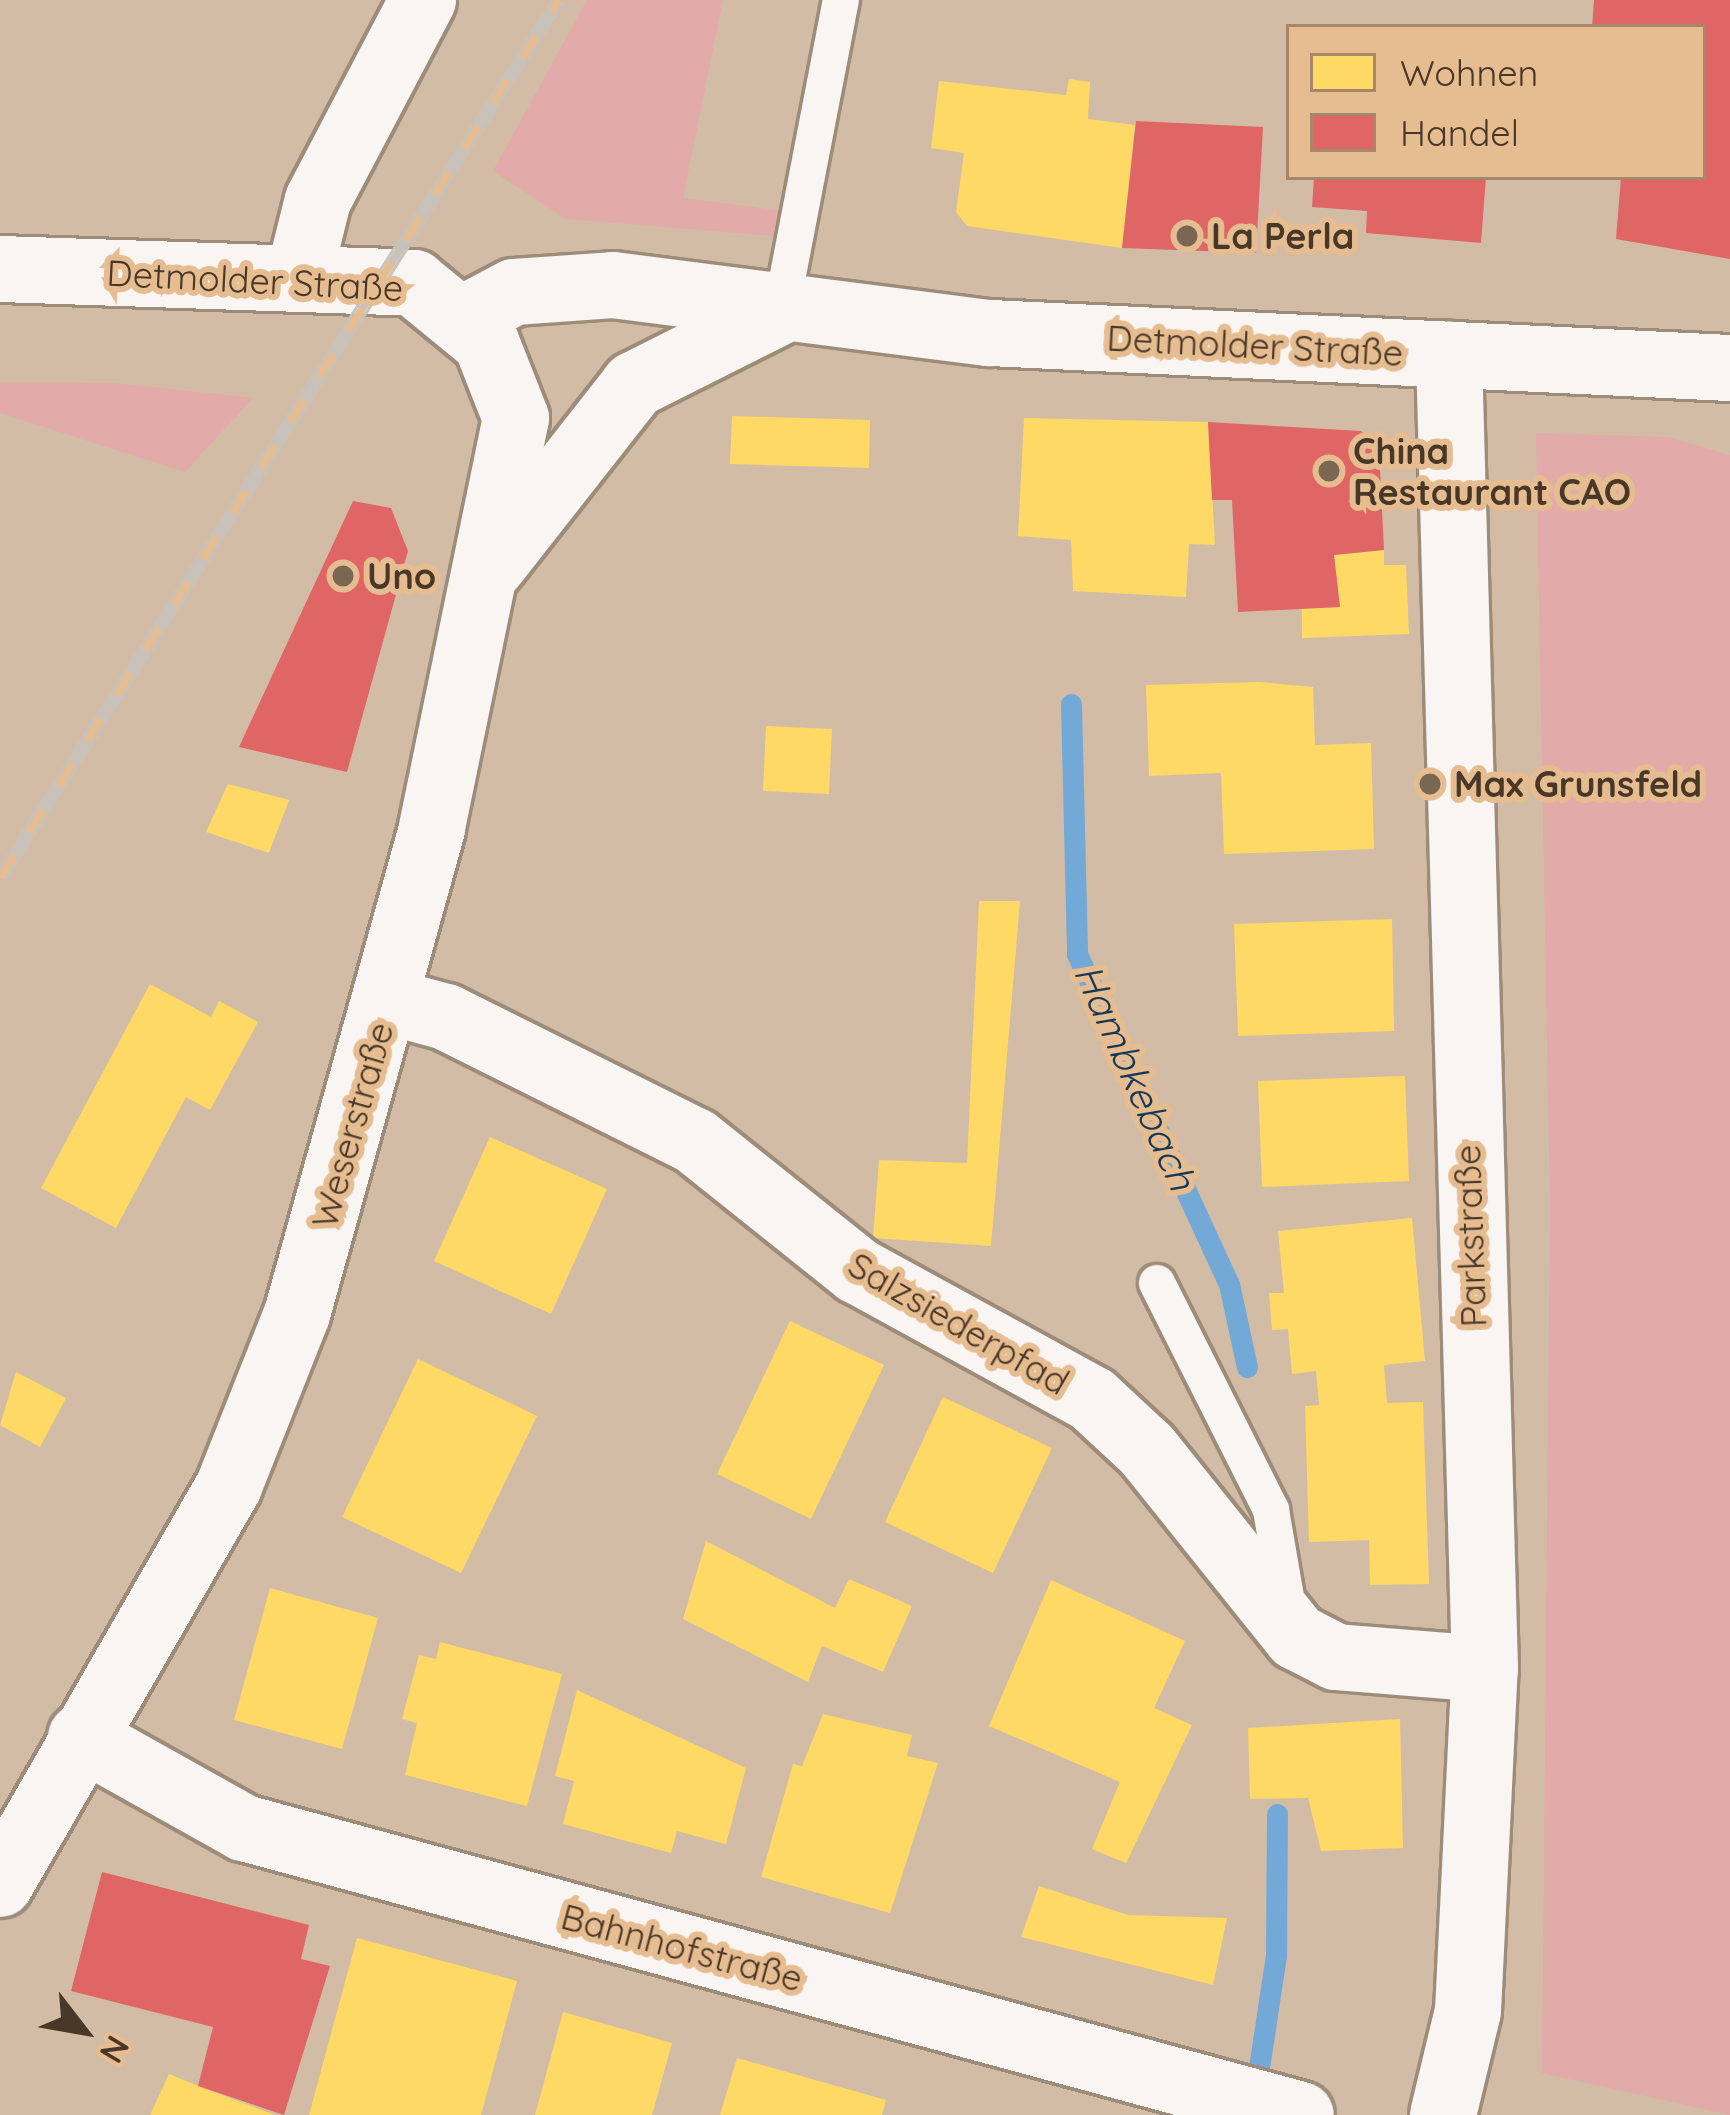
<!DOCTYPE html>
<meta charset="utf-8">
<style>
body{margin:0}
#map{position:relative;width:1730px;height:2115px;overflow:hidden;background:#d2bca5;font-family:Quicksand,sans-serif}
div>[style]{position:absolute}
[style*='--x']{left:calc(var(--x)*1px);top:calc(var(--y)*1px);width:calc(var(--w)*1px);rotate:calc(var(--a)*1deg)}
.green>*{inset:0;background:#e2aaa9}
.homes>*{inset:0;background:#ffd966}
.shops>*{inset:0;background:#e06666}
.stream>*{height:21px;margin:-10.5px;padding:0 10.5px;transform-origin:10.5px;border-radius:10.5px;background:#72a9d7}
.roads{filter:drop-shadow(3px 0 #9d8c7a) drop-shadow(-3px 0 #9d8c7a) drop-shadow(0 3px #9d8c7a) drop-shadow(0 -3px #9d8c7a)}
.service>*{height:36px;margin:-18px;padding:0 18px;transform-origin:18px;border-radius:18px;background:#f8f5f2}
.minor>*{height:66px;margin:-33px;padding:0 33px;transform-origin:33px;border-radius:33px;background:#f8f5f2}
.secondary>*{height:66px;margin:-33px;padding:0 33px;transform-origin:33px;border-radius:33px;background:#f8f5f2}
.rail>*{height:14px;margin-top:-7px;transform-origin:0;background:repeating-linear-gradient(90deg,#e6bc91 0 27px,#c8c2bb 0 54px);box-sizing:border-box;border-block:3px solid #c8c2bb}
.dots>*{width:33px;height:33px;translate:-50% -50%;box-sizing:border-box;border:6px solid #e6bc91;border-radius:50%}
span{translate:-50% -50%;white-space:nowrap;text-align:center;line-height:1.15;-webkit-text-stroke:12px #e6bc91;paint-order:stroke}
.poi-label{font-size:36px;color:#493827;font-weight:700}
.left{translate:0 -50%;text-align:left}
.street-label{font-size:36px;color:#493827}
.water-label{font-size:39px;color:#153857;font-style:italic}
.legend{position:absolute;left:1286px;top:24px;width:420px;height:156px;box-sizing:border-box;background:#e6bc91;border:3px solid #a78767;margin:0;padding:15px 21px;list-style:none;font-size:36px;color:#493827}
.legend li{display:flex;align-items:center;gap:24px;height:60px}
.legend b{width:60px;border:3px solid #a78767}
.north{position:absolute;left:24px;top:1971px;width:120px;height:120px;-webkit-text-stroke:9px #e6bc91;paint-order:stroke;rotate:121deg;font-size:33px;font-weight:700;line-height:48px;text-align:center;color:#493827}
.north::after{content:'';display:block;margin:auto;width:42px;height:54px;background:#493827;clip-path:polygon(50% 0,100% 100%,50% 72%,0 100%)}
</style>
<div id="map">
<div class="green">
<i style="clip-path:polygon(587px 0,723px 0,683px 198px,783px 211px,774px 236px,566px 219px,493px 171px)"></i>
<i style="clip-path:polygon(0 382px,116px 383px,253px 398px,185px 472px,0 413px)"></i>
<i style="clip-path:polygon(1536px 433px,1668px 437px,1730px 455px,1730px 2115px,1542px 2073px,1550px 1206px)"></i>
</div>
<div class="homes">
<i style="clip-path:polygon(1069px 79px,1090px 82px,1088px 119px,1135px 125px,1122px 248px,967px 226px,956px 212px,964px 153px,931px 148px,939px 81px,1066px 95px)"></i>
<i style="clip-path:polygon(732px 416px,870px 420px,869px 468px,730px 464px)"></i>
<i style="clip-path:polygon(1024px 418px,1208px 422px,1215px 545px,1189px 544px,1186px 597px,1073px 591px,1071px 540px,1018px 536px)"></i>
<i style="clip-path:polygon(1384px 550px,1384px 565px,1406px 565px,1409px 634px,1302px 638px,1302px 608px,1340px 607px,1334px 555px)"></i>
<i style="clip-path:polygon(1260px 682px,1313px 687px,1315px 745px,1371px 743px,1374px 849px,1224px 854px,1221px 773px,1149px 776px,1146px 685px)"></i>
<i style="clip-path:polygon(766px 726px,832px 729px,829px 794px,763px 791px)"></i>
<i style="clip-path:polygon(228px 784px,289px 800px,269px 853px,206px 832px)"></i>
<i style="clip-path:polygon(979px 901px,1020px 901px,991px 1246px,873px 1238px,879px 1160px,967px 1163px)"></i>
<i style="clip-path:polygon(1392px 919px,1394px 1031px,1238px 1036px,1234px 924px)"></i>
<i style="clip-path:polygon(150px 984px,211px 1017px,219px 1001px,258px 1022px,210px 1110px,186px 1097px,116px 1228px,41px 1188px)"></i>
<i style="clip-path:polygon(1405px 1076px,1409px 1181px,1262px 1187px,1258px 1081px)"></i>
<i style="clip-path:polygon(490px 1137px,607px 1189px,551px 1314px,434px 1261px)"></i>
<i style="clip-path:polygon(1412px 1218px,1425px 1361px,1384px 1365px,1387px 1403px,1423px 1402px,1429px 1584px,1370px 1585px,1369px 1540px,1309px 1542px,1305px 1406px,1319px 1405px,1316px 1371px,1292px 1374px,1288px 1329px,1272px 1330px,1269px 1293px,1284px 1293px,1278px 1231px)"></i>
<i style="clip-path:polygon(790px 1321px,884px 1365px,811px 1519px,717px 1474px)"></i>
<i style="clip-path:polygon(418px 1359px,537px 1416px,461px 1573px,342px 1517px)"></i>
<i style="clip-path:polygon(16px 1372px,66px 1398px,40px 1447px,0 1425px)"></i>
<i style="clip-path:polygon(943px 1397px,1052px 1448px,993px 1573px,885px 1522px)"></i>
<i style="clip-path:polygon(706px 1541px,835px 1608px,849px 1579px,912px 1606px,883px 1672px,822px 1646px,808px 1682px,683px 1619px)"></i>
<i style="clip-path:polygon(1051px 1580px,1185px 1641px,1154px 1708px,1192px 1725px,1126px 1863px,1092px 1849px,1120px 1782px,989px 1726px)"></i>
<i style="clip-path:polygon(270px 1588px,378px 1618px,342px 1749px,234px 1720px)"></i>
<i style="clip-path:polygon(440px 1642px,562px 1674px,527px 1806px,405px 1775px,417px 1723px,402px 1719px,419px 1655px,436px 1659px)"></i>
<i style="clip-path:polygon(577px 1690px,746px 1768px,726px 1844px,677px 1831px,671px 1853px,563px 1824px,574px 1781px,555px 1776px)"></i>
<i style="clip-path:polygon(823px 1714px,912px 1735px,907px 1756px,938px 1763px,890px 1913px,761px 1877px,793px 1764px,802px 1766px)"></i>
<i style="clip-path:polygon(1400px 1719px,1403px 1848px,1321px 1851px,1308px 1798px,1250px 1799px,1248px 1728px)"></i>
<i style="clip-path:polygon(1039px 1886px,1128px 1915px,1227px 1918px,1213px 1985px,1021px 1937px)"></i>
<i style="clip-path:polygon(357px 1938px,517px 1981px,481px 2115px,309px 2115px)"></i>
<i style="clip-path:polygon(563px 2012px,672px 2043px,652px 2115px,535px 2115px)"></i>
<i style="clip-path:polygon(737px 2058px,886px 2100px,882px 2115px,720px 2115px)"></i>
<i style="clip-path:polygon(169px 2074px,198px 2086px,275px 2115px,150px 2115px)"></i>
</div>
<div class="shops">
<i style="clip-path:polygon(1594px 0,1730px 0,1730px 259px,1616px 239px,1621px 177px,1703px 177px,1703px 27px,1592px 27px)"></i>
<i style="clip-path:polygon(1136px 121px,1263px 127px,1256px 253px,1122px 248px)"></i>
<i style="clip-path:polygon(1314px 177px,1486px 177px,1481px 243px,1366px 233px,1367px 211px,1312px 207px)"></i>
<i style="clip-path:polygon(1208px 422px,1361px 431px,1379px 449px,1384px 550px,1334px 555px,1340px 607px,1238px 612px,1232px 500px,1212px 500px)"></i>
<i style="clip-path:polygon(353px 501px,391px 508px,408px 551px,347px 772px,239px 747px)"></i>
<i style="clip-path:polygon(102px 1872px,309px 1925px,301px 1959px,330px 1966px,284px 2115px,198px 2086px,213px 2027px,71px 1991px)"></i>
</div>
<div class="stream">
<i style="--x:1071;--y:704;--w:250;--a:88.6"></i>
<i style="--x:1077;--y:954;--w:363;--a:65.3"></i>
<i style="--x:1229;--y:1284;--w:85;--a:77.8"></i>
<i style="--x:1255;--y:2094;--w:141;--a:-81.4"></i>
<i style="--x:1276;--y:1955;--w:141;--a:-89.6"></i>
</div>
<div class="roads">
<div class="service">
<i style="--x:781;--y:311;--w:317;--a:-79.1"></i>
<i style="--x:1157;--y:1283;--w:254;--a:63.3"></i>
<i style="--x:1271;--y:1510;--w:106;--a:80.2"></i>
</div>
<div class="minor">
<i style="--x:299;--y:276;--w:78;--a:-76"></i>
<i style="--x:318;--y:200;--w:226;--a:-62.3"></i>
<i style="--x:465;--y:318;--w:55;--a:-28"></i>
<i style="--x:514;--y:292;--w:99;--a:-4"></i>
<i style="--x:613;--y:285;--w:380;--a:7.3"></i>
<i style="--x:990;--y:333;--w:741;--a:2.71"></i>
<i style="--x:493;--y:565;--w:229;--a:-51.9"></i>
<i style="--x:634;--y:385;--w:165;--a:-26.7"></i>
<i style="--x:387;--y:1001;--w:61;--a:15.2"></i>
<i style="--x:446;--y:1017;--w:278;--a:26.5"></i>
<i style="--x:695;--y:1141;--w:208;--a:38.6"></i>
<i style="--x:858;--y:1271;--w:267;--a:28.7"></i>
<i style="--x:1092;--y:1399;--w:75;--a:42.8"></i>
<i style="--x:1147;--y:1450;--w:240;--a:51.3"></i>
<i style="--x:1297;--y:1637;--w:44;--a:27.1"></i>
<i style="--x:1336;--y:1657;--w:149;--a:4.6"></i>
<i style="--x:81;--y:1737;--w:187;--a:29.2"></i>
<i style="--x:244;--y:1828;--w:1095;--a:15.19"></i>
<i style="--x:1443;--y:2115;--w:107;--a:-76.5"></i>
<i style="--x:1468;--y:2011;--w:342;--a:-87.2"></i>
<i style="--x:1485;--y:1669;--w:1315;--a:-91.57"></i>
</div>
<div class="secondary">
<i style="--x:0;--y:269;--w:414;--a:1.9"></i>
<i style="--x:414;--y:283;--w:93;--a:39.3"></i>
<i style="--x:486;--y:342;--w:82;--a:68.5"></i>
<i style="--x:516;--y:418;--w:419;--a:101.6"></i>
<i style="--x:432;--y:829;--w:503;--a:105.55"></i>
<i style="--x:297;--y:1314;--w:185;--a:111.6"></i>
<i style="--x:229;--y:1486;--w:459;--a:119.9"></i>
</div>
</div>
<div class="rail">
<i style="--x:0;--y:878;--w:1041;--a:-57.52"></i>
</div>
<div class="dots">
<i style="left:1187px;top:236px;background:#796653"></i>
<i style="left:1329px;top:471px;background:#796653"></i>
<i style="left:343px;top:576px;background:#796653"></i>
<i style="left:1430px;top:784px;background:#796653"></i>
</div>
<div class="poi-label">
<span class="left" style="left:1211px;top:236px">La Perla</span>
<span class="left" style="left:1353px;top:471px">China<br>Restaurant CAO</span>
<span class="left" style="left:367px;top:576px">Uno</span>
<span class="left" style="left:1454px;top:784px">Max Grunsfeld</span>
</div>
<div class="street-label">
<span style="left:255px;top:280px;rotate:3deg">Detmolder Straße</span>
<span style="left:1255px;top:345px;rotate:3deg">Detmolder Straße</span>
<span style="left:352px;top:1125px;rotate:-74deg">Weserstraße</span>
<span style="left:1470px;top:1236px;rotate:-92deg">Parkstraße</span>
<span style="left:959px;top:1323px;rotate:30deg">Salzsiederpfad</span>
<span style="left:682px;top:1947px;rotate:15deg">Bahnhofstraße</span>
</div>
<div class="water-label">
<span style="left:1135px;top:1077px;rotate:66deg">Hambkebach</span>
</div>
<ul class="legend">
<li><b style="height:33px;background:#ffd966"></b>Wohnen</li>
<li><b style="height:33px;background:#e06666"></b>Handel</li>
</ul>
<div class="north">N</div>
</div>
